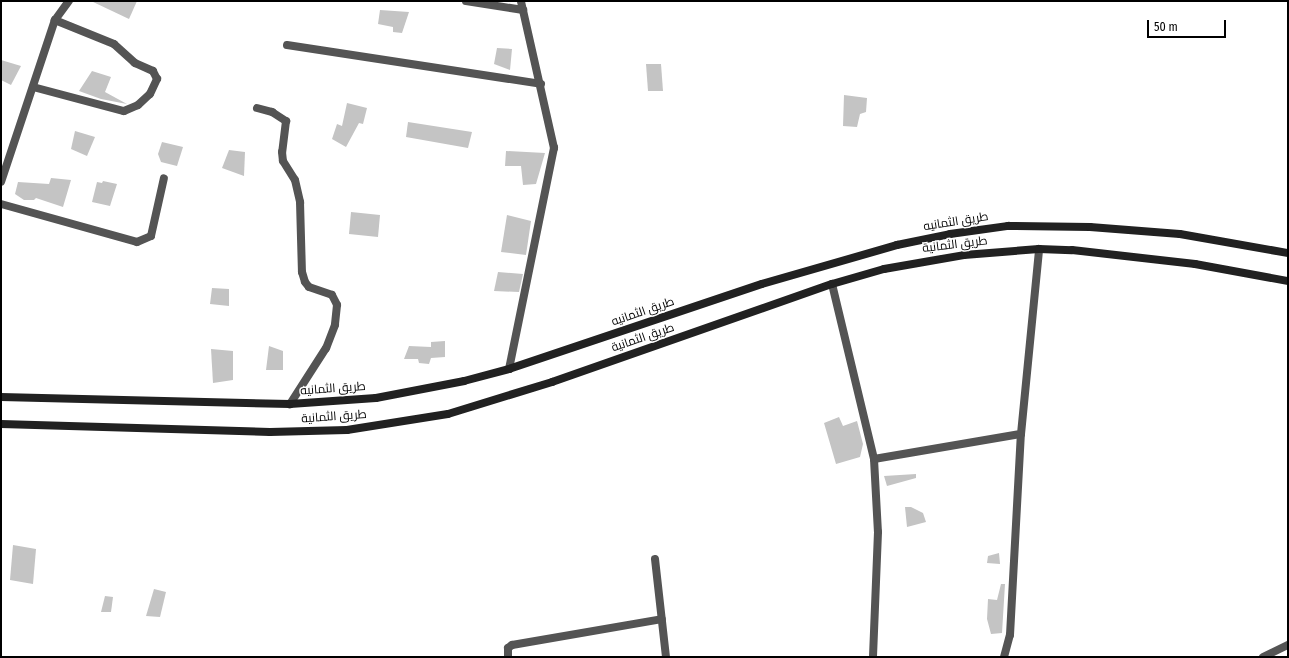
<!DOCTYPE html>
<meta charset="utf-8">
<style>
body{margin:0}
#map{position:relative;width:1289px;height:658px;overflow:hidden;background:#fff;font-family:"Fira Sans Condensed",Cairo,sans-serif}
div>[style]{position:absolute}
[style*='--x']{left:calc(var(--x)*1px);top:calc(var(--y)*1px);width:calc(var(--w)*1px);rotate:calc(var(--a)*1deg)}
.building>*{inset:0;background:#c4c4c4}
.street>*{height:8px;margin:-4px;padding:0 4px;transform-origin:4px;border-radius:4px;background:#545454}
.secondary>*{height:8px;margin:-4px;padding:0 4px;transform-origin:4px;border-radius:4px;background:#212121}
span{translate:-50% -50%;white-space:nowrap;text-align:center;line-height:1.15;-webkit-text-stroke:3px #fff;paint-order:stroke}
.street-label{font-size:12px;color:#000}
.frame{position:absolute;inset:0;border:2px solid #000;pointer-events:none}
.scale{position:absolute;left:1147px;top:20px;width:79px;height:18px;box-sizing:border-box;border:2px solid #000;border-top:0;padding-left:5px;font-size:12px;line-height:14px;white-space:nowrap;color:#000;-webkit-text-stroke:3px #fff;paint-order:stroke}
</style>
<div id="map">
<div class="building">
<i style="clip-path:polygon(91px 1px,137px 1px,129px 19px)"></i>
<i style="clip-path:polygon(380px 10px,409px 12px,402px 33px,393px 32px,393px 27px,378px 24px)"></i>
<i style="clip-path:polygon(497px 48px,512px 49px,510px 70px,494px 64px)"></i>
<i style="clip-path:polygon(1px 60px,21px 66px,11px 85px,1px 80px)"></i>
<i style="clip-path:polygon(646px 64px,661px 64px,663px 91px,648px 91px)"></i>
<i style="clip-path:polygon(92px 71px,111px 77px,105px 92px,127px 104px,101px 99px,79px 91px)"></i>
<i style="clip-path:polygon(844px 95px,867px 98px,866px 112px,860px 114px,857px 127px,843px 126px)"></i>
<i style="clip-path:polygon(347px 103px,367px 108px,363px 124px,359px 123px,346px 147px,332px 139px,337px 124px,342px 126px)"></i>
<i style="clip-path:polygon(408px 122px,472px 132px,468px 148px,406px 137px)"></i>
<i style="clip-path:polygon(75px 131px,95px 137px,87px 156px,71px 149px)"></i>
<i style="clip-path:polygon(162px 142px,183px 147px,177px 166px,161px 162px,158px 154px)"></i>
<i style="clip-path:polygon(229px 150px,245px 152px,244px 176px,222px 168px)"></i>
<i style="clip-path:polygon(506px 151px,545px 153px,536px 184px,523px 185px,521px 166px,505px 166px)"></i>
<i style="clip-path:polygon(51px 178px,71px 180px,63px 207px,36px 198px,34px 200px,24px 200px,15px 194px,18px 182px,49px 184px)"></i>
<i style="clip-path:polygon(103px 181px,117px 184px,110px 206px,92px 202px,97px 182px,102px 183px)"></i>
<i style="clip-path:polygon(351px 212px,380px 215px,378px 237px,349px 234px)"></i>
<i style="clip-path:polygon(507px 215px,531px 221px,526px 255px,501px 252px)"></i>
<i style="clip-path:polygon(498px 272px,523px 274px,519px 292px,494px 291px)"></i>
<i style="clip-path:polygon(212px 288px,229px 289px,229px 306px,210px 304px)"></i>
<i style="clip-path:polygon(445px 341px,445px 357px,431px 358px,429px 364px,419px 363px,418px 359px,404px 359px,409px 346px,431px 347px,431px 342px)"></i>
<i style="clip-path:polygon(269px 346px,283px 351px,283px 370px,266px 370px)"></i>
<i style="clip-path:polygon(211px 349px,233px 351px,233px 380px,213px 383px)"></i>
<i style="clip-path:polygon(839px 417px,843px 426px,857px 421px,863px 444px,860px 457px,836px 464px,824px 423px)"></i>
<i style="clip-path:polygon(916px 474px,916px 478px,887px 486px,884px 476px)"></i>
<i style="clip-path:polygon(905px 507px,911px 507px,923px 513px,926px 522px,907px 527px)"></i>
<i style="clip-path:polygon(13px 545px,36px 549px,33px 584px,10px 580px)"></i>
<i style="clip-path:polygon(999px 553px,1000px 564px,987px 563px,988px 556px)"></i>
<i style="clip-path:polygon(1001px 584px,1005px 584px,1002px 633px,991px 634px,987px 619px,988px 599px,997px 600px)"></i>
<i style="clip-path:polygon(154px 589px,166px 592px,160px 617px,146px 616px)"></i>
<i style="clip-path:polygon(105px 596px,113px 597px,111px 612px,101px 612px)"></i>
</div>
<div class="street">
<i style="--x:466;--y:1;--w:58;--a:9"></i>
<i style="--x:287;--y:45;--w:257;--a:8.7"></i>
<i style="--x:33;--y:87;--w:94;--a:14.8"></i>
<i style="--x:124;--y:111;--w:15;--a:-23"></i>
<i style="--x:138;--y:105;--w:16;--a:-43"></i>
<i style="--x:150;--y:94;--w:17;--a:-65"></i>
<i style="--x:157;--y:79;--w:9;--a:-117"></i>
<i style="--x:153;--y:71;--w:20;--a:-156"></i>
<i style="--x:135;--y:63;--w:28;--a:-138"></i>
<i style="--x:114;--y:44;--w:64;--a:-157.9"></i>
<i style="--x:257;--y:108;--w:16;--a:15"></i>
<i style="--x:272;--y:112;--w:17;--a:33"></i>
<i style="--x:286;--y:121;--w:31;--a:97"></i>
<i style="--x:282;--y:152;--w:9;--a:84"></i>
<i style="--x:283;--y:161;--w:22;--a:58"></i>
<i style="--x:295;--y:180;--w:23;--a:77"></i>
<i style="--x:300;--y:202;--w:70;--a:88.4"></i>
<i style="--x:302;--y:272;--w:10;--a:73"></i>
<i style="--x:305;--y:282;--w:6;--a:51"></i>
<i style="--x:309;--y:287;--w:24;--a:19"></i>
<i style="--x:332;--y:295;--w:11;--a:63"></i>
<i style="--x:337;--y:305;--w:20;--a:96"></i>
<i style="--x:335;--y:325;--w:25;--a:111"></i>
<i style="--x:326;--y:348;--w:67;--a:122.7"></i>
<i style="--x:1;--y:182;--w:171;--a:-71.6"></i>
<i style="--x:55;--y:20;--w:24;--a:-54"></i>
<i style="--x:1;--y:204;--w:141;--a:15.6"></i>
<i style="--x:137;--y:242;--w:15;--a:-23"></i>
<i style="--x:151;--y:236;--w:59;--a:-77.4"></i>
<i style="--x:832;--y:284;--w:180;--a:76.5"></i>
<i style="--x:874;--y:459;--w:73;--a:86.9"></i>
<i style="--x:878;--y:532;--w:125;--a:92.3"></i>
<i style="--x:509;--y:369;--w:226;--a:-78.5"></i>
<i style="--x:554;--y:148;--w:151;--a:-102.7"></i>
<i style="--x:874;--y:459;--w:149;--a:-9.7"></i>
<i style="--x:655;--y:559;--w:99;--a:83.6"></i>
<i style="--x:508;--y:657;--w:9;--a:-90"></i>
<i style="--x:508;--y:648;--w:5;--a:-37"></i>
<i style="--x:512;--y:645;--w:152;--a:-9.8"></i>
<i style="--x:1004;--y:657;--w:23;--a:-75"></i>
<i style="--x:1010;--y:635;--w:201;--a:-86.9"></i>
<i style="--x:1021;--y:434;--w:186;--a:-84.4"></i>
<i style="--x:1263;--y:657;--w:28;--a:-26"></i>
</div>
<div class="secondary">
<i style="--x:1;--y:397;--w:289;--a:1.4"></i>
<i style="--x:290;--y:404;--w:86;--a:-4"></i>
<i style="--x:376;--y:398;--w:90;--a:-10.9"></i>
<i style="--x:464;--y:381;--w:47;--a:-14.9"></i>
<i style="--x:509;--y:369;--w:267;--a:-18.6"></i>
<i style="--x:762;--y:284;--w:141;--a:-16.1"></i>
<i style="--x:897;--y:245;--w:54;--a:-11.7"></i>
<i style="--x:950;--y:234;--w:59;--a:-7.9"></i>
<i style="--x:1008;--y:226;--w:82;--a:0.7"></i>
<i style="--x:1090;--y:227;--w:90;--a:4.4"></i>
<i style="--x:1180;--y:234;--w:110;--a:10"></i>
<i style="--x:1;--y:424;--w:269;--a:1.7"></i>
<i style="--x:270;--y:432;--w:77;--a:-1.5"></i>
<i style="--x:347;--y:430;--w:102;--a:-9"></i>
<i style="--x:448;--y:414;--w:109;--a:-17.1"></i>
<i style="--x:552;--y:382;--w:297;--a:-19.3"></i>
<i style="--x:832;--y:284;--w:54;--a:-16.1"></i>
<i style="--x:884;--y:269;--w:81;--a:-9.9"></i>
<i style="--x:964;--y:255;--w:75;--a:-4.6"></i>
<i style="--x:1039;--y:249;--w:33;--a:2"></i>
<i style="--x:1072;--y:250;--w:124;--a:6.5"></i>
<i style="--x:1195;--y:264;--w:95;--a:10.4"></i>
</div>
<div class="street-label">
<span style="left:956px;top:222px;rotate:-9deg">طريق الثمانيه</span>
<span style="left:955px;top:245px;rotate:-7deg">طريق الثمانية</span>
<span style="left:643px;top:312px;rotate:-19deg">طريق الثمانيه</span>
<span style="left:643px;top:338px;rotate:-19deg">طريق الثمانية</span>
<span style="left:333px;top:389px;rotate:-4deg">طريق الثمانيه</span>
<span style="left:334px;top:417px;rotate:-4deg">طريق الثمانية</span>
</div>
<div class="frame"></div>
<div class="scale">50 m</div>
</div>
